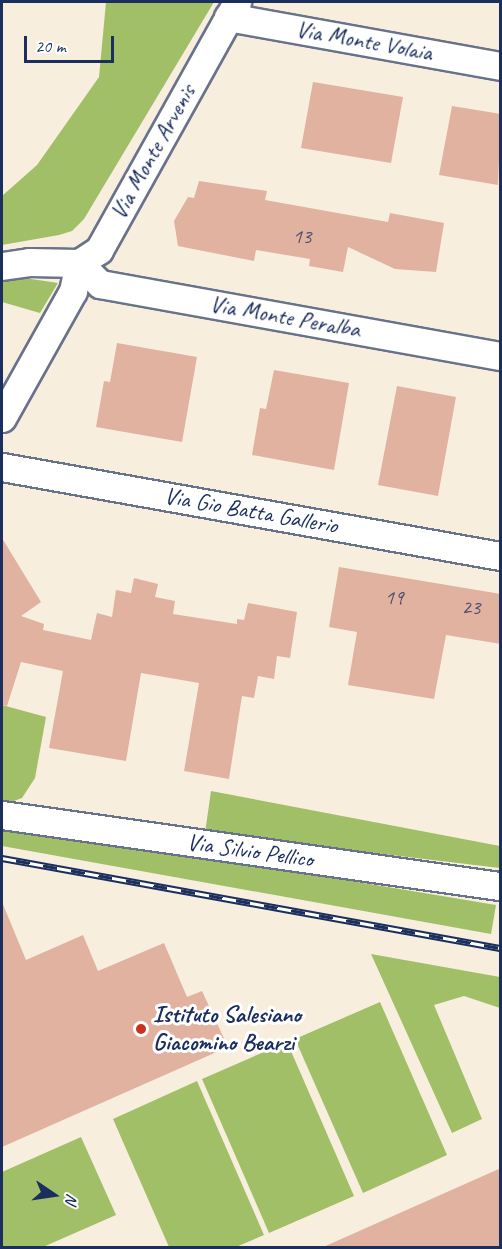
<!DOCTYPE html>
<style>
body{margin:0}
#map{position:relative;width:502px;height:1249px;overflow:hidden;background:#f8eede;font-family:Caveat,sans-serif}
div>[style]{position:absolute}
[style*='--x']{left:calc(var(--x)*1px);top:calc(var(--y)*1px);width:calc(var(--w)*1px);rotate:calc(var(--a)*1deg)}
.green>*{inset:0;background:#a1bf67}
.building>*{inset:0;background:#e1b2a0}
.roads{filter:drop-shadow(2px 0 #68728b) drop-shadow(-2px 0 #68728b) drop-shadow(0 2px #68728b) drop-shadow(0 -2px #68728b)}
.minor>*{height:27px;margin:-13.5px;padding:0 13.5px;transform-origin:13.5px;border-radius:13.5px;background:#fff}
.rail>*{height:7px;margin-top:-3.5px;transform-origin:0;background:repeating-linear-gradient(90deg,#fff 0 14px,#1b2f5e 0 28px);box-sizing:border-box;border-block:2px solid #1b2f5e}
.dots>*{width:16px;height:16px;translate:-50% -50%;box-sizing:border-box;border:3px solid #fff;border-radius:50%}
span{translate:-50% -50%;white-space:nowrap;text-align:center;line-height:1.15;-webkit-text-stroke:6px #fff;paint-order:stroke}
.number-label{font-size:21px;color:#4c506e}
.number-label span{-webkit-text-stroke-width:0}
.street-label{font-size:24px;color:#1b2f5e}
.poi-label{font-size:24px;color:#1b2f5e;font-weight:700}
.left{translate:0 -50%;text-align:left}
.frame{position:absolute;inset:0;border:3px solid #1b2f5e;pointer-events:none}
.north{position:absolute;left:24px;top:1165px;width:60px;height:60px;-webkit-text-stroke:4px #fff;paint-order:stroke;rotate:103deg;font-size:16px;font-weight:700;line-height:24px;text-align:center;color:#1b2f5e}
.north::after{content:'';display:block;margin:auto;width:21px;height:27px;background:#1b2f5e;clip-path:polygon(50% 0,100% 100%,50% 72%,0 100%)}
.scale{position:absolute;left:24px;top:36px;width:90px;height:27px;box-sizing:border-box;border:3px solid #1b2f5e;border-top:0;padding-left:8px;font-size:18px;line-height:21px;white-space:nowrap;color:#1b2f5e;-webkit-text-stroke:4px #fff;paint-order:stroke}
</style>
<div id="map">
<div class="green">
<i style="clip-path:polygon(106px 2px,214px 2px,84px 219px,72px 231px,59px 235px,2px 245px,2px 196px,37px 165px,99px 77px)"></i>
<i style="clip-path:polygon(18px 277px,58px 283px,40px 313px,2px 302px,2px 279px)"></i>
<i style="clip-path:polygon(2px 705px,46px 717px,35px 778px,22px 798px,11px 802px,2px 800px)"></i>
<i style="clip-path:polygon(211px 791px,500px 846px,500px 868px,205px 833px)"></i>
<i style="clip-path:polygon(2px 823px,496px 905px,491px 934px,2px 846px)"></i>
<i style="clip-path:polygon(371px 954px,500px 977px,500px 1008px,464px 996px,434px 1005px,482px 1119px,452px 1133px)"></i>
<i style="clip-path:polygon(380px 1002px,447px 1155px,363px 1193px,295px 1039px)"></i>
<i style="clip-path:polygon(287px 1042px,354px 1196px,269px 1233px,202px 1079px)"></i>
<i style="clip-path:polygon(197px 1081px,264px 1235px,236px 1247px,169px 1247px,113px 1119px)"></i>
<i style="clip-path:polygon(81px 1137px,116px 1215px,43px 1247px,2px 1247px,2px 1172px)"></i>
</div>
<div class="building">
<i style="clip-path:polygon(313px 82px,403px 97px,391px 163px,301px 148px)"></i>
<i style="clip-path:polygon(452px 106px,501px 114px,498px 185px,439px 175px)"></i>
<i style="clip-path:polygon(199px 181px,267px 191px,265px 200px,388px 222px,390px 213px,444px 223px,436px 272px,395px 269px,348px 247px,343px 272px,309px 266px,310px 259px,256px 250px,254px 261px,178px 246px,174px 221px,188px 197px,194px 198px)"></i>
<i style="clip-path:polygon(117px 343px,197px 357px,182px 442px,96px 427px,104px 381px,110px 382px)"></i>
<i style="clip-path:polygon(274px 370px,349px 383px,334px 470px,252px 455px,260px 408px,266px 409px)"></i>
<i style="clip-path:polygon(397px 386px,456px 397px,438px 496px,378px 485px)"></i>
<i style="clip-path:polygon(2px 538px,41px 602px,21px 616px,44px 624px,43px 630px,91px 640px,97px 613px,112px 617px,116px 590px,131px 593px,134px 578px,158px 584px,155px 597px,175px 601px,173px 614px,237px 624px,237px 619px,244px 620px,248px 603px,297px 612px,290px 658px,277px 656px,274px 679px,258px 676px,254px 698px,242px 696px,229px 779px,184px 771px,199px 683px,141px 673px,126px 761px,49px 748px,63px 671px,21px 662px,7px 706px,2px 705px)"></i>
<i style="clip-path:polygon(339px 567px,501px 594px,501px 644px,446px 635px,434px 699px,348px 685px,357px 632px,329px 627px)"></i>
<i style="clip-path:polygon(2px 902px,26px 960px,83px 935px,98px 971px,164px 943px,187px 997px,202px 991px,228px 1047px,2px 1147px)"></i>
<i style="clip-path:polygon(501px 1168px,501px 1248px,321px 1248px)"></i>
</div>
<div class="roads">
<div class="minor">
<i style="--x:228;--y:17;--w:276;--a:10.2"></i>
<i style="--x:79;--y:263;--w:30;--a:45"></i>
<i style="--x:100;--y:284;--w:406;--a:10.2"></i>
<i style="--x:2;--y:266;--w:27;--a:-8"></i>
<i style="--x:29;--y:262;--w:50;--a:1.1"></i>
<i style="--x:79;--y:263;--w:24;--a:-33"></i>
<i style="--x:99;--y:250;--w:284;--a:-60.9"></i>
<i style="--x:2;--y:418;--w:145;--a:-60.8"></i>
<i style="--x:73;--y:291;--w:29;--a:-78"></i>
<i style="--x:2;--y:467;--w:506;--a:10.13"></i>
<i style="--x:2;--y:815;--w:502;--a:8.13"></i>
</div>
</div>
<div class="rail">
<i style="--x:2;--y:858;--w:506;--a:10.24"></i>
</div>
<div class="dots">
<i style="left:141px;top:1029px;background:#c8321e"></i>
</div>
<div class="number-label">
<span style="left:302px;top:236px">13</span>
<span style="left:394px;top:597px">19</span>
<span style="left:471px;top:607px">23</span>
</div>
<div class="street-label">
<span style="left:364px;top:41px;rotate:10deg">Via Monte Volaia</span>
<span style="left:153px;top:152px;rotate:-61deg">Via Monte Arvenis</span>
<span style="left:285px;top:317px;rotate:10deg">Via Monte Peralba</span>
<span style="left:251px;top:511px;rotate:10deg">Via Gio Batta Gallerio</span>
<span style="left:250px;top:851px;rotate:8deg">Via Silvio Pellico</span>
</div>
<div class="poi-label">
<span class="left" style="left:153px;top:1029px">Istituto Salesiano<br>Giacomino Bearzi</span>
</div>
<div class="frame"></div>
<div class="north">N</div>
<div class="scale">20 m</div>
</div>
